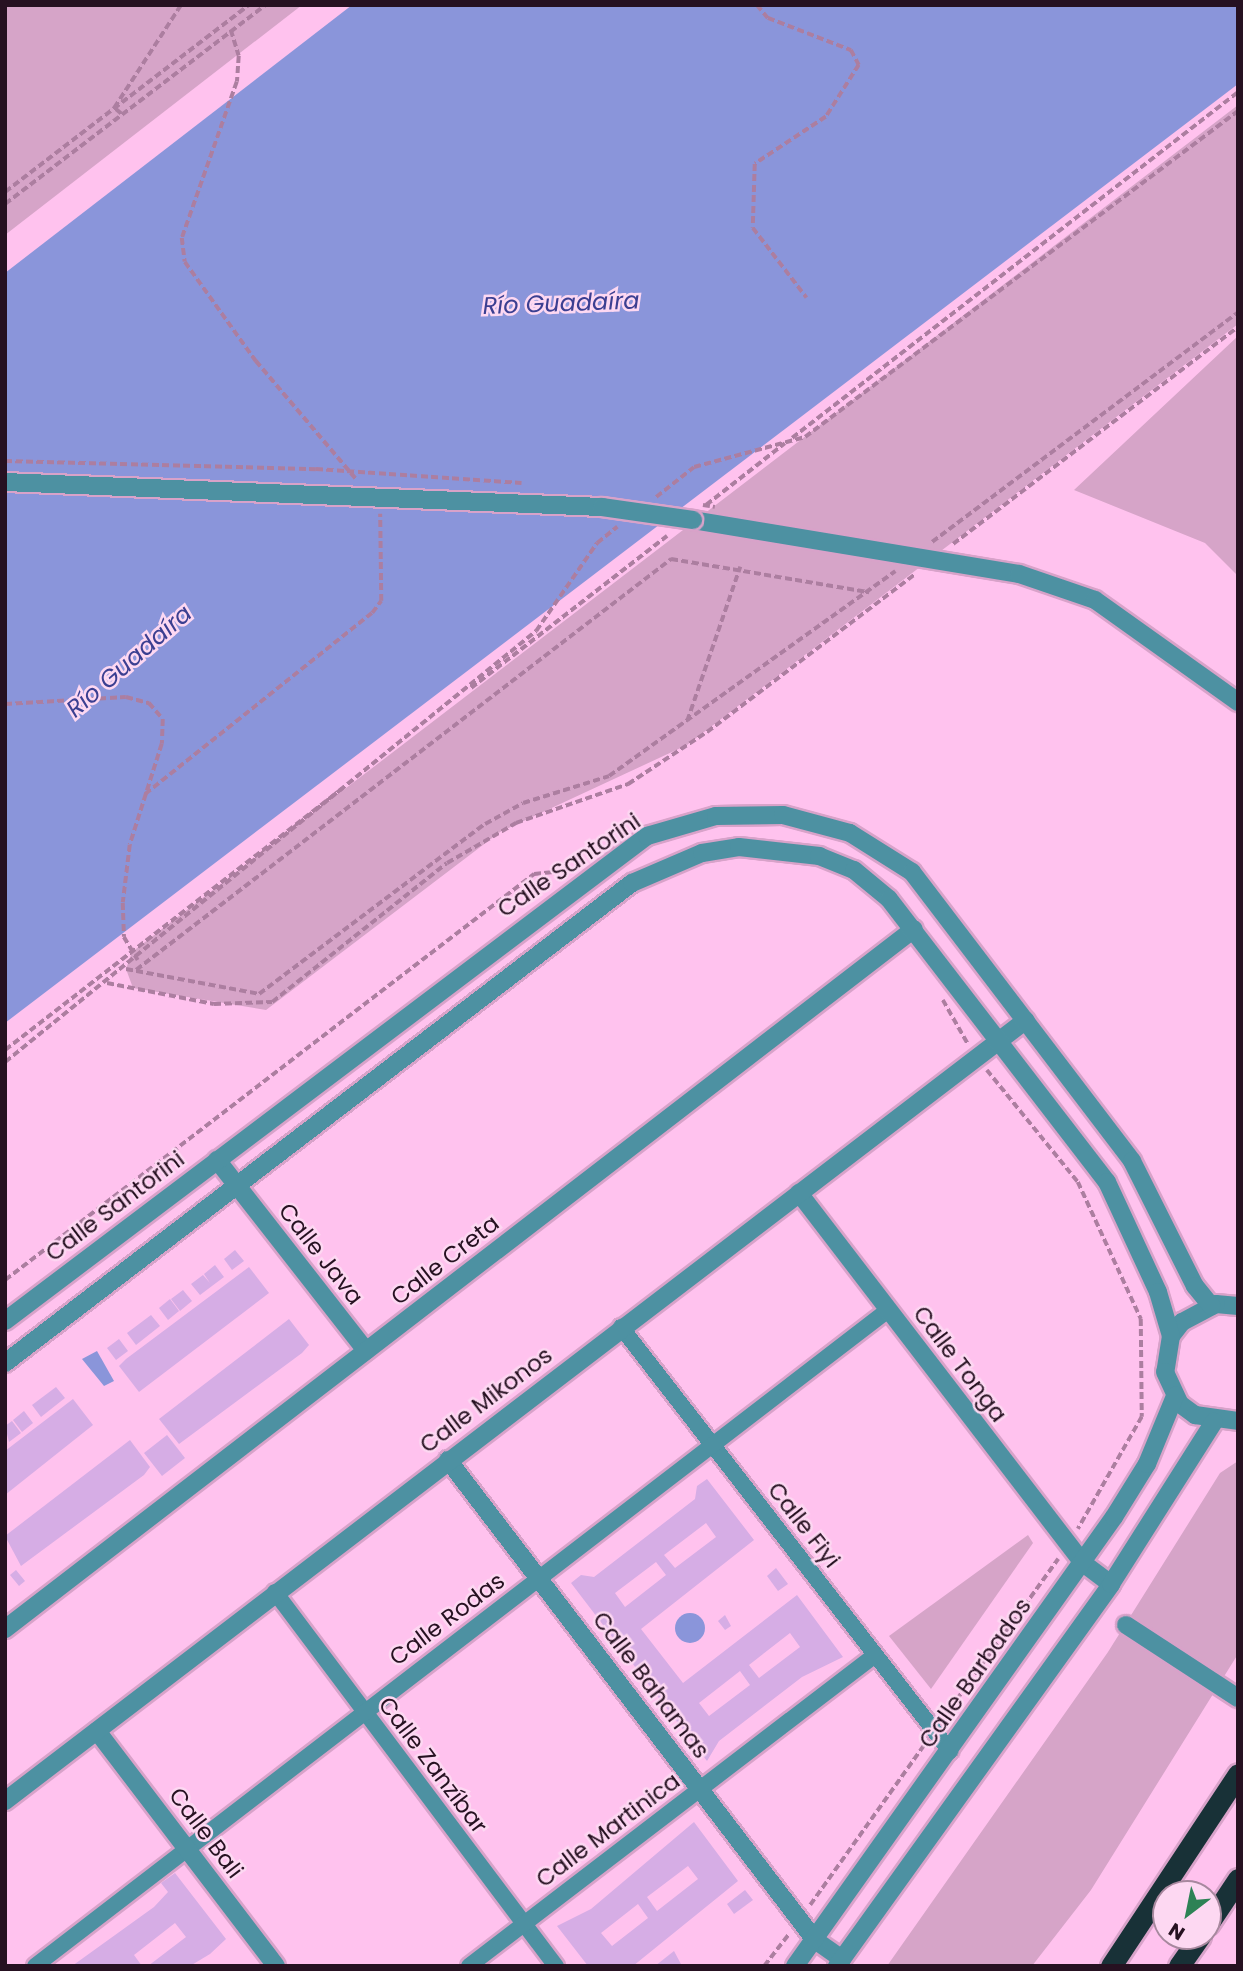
<!DOCTYPE html>
<meta charset="utf-8">
<style>
body{margin:0}
#map{position:relative;width:1243px;height:1971px;overflow:hidden;background:#ffc2ee;font-family:Poppins,sans-serif}
div>[style]{position:absolute}
[style*='--x']{left:calc(var(--x)*1px);top:calc(var(--y)*1px);width:calc(var(--w)*1px);rotate:calc(var(--a)*1deg)}
.green>*{inset:0;background:#d6a4c8}
.water>*{inset:0;background:#8a95da}
.round{border-radius:50%}
.building>*{inset:0;background:#d6ade5}
.path>*{height:3.5px;margin-top:-1.75px;transform-origin:0;background:repeating-linear-gradient(90deg,#ac7ea0 0 7px,transparent 0 10.5px)}
.roads{filter:drop-shadow(2px 0 #d8a2c9) drop-shadow(-2px 0 #d8a2c9) drop-shadow(0 2px #d8a2c9) drop-shadow(0 -2px #d8a2c9)}
.pedestrian>*{height:16px;margin:-8px;padding:0 8px;transform-origin:8px;border-radius:8px;background:#4d91a2}
.minor>*{height:18px;margin:-9px;padding:0 9px;transform-origin:9px;border-radius:9px;background:#4d91a2}
.tertiary>*{height:18px;margin:-9px;padding:0 9px;transform-origin:9px;border-radius:9px;background:#4d91a2}
.motorway>*{height:21px;margin:-10.5px;padding:0 10.5px;transform-origin:10.5px;border-radius:10.5px;background:#183137}
.path-bridge>*{height:3.5px;margin-top:-1.75px;transform-origin:0;background:repeating-linear-gradient(90deg,#ac7ea0 0 7px,transparent 0 10.5px)}
.bridges{filter:drop-shadow(2px 0 #d8a2c9) drop-shadow(-2px 0 #d8a2c9) drop-shadow(0 2px #d8a2c9) drop-shadow(0 -2px #d8a2c9)}
.tertiary-bridge>*{height:18px;margin:-9px;padding:0 9px;transform-origin:9px;border-radius:9px;background:#4d91a2}
span{translate:-50% -50%;white-space:nowrap;text-align:center;line-height:1.15;-webkit-text-stroke:5px #fdd8f2;paint-order:stroke}
.street-label{font-size:23px;color:#261121}
.water-label{font-size:24px;color:#3b3f91;font-style:italic}
.frame{position:absolute;inset:0;border:7px solid #261121;pointer-events:none}
.north{position:absolute;left:1152px;top:1880px;width:70px;height:70px;box-sizing:border-box;background:#fdd8f2;border:2px solid #a7889e;border-radius:50%;rotate:212deg;font-size:19px;font-weight:700;line-height:28px;text-align:center;color:#261121}
.north::after{content:'';display:block;margin:auto;width:24px;height:32px;background:#2d8255;clip-path:polygon(50% 0,100% 100%,50% 72%,0 100%)}
</style>
<div id="map">
<div class="green">
<i style="clip-path:polygon(5px 5px,302px 5px,5px 235px)"></i>
<i style="clip-path:polygon(1238px 105px,1238px 324px,687px 745px,500px 832px,266px 1010px,133px 988px,126px 969px,132px 952px)"></i>
<i style="clip-path:polygon(1238px 336px,1238px 576px,1205px 543px,1074px 490px)"></i>
<i style="clip-path:polygon(1238px 1461px,1238px 1654px,1091px 1890px,1032px 1966px,887px 1966px,1108px 1652px,1220px 1473px)"></i>
<i style="clip-path:polygon(1028px 1535px,1033px 1543px,931px 1689px,889px 1636px)"></i>
</div>
<div class="water">
<i style="clip-path:polygon(352px 5px,1238px 5px,1238px 84px,5px 1023px,5px 273px)"></i>
<i style="clip-path:polygon(97px 1351px,114px 1381px,104px 1386px,82px 1359px)"></i>
<i class="round" style="left:675px;top:1613px;width:30px;height:30px"></i>
</div>
<div class="building">
<i style="clip-path:polygon(235px 1250px,244px 1261px,232px 1270px,224px 1259px)"></i>
<i style="clip-path:polygon(215px 1265px,224px 1277px,200px 1295px,191px 1284px,203px 1275px,210px 1283px,204px 1274px)"></i>
<i style="clip-path:polygon(249px 1267px,269px 1293px,139px 1392px,119px 1366px,126px 1359px)"></i>
<i style="clip-path:polygon(183px 1290px,192px 1301px,180px 1311px,171px 1299px)"></i>
<i style="clip-path:polygon(170px 1299px,179px 1311px,168px 1320px,159px 1308px)"></i>
<i style="clip-path:polygon(151px 1315px,160px 1326px,136px 1345px,127px 1333px)"></i>
<i style="clip-path:polygon(289px 1319px,309px 1345px,302px 1353px,179px 1444px,159px 1419px)"></i>
<i style="clip-path:polygon(119px 1339px,128px 1351px,116px 1360px,107px 1348px)"></i>
<i style="clip-path:polygon(56px 1387px,65px 1398px,41px 1417px,32px 1405px)"></i>
<i style="clip-path:polygon(73px 1399px,93px 1425px,5px 1495px,5px 1451px)"></i>
<i style="clip-path:polygon(24px 1411px,33px 1423px,22px 1432px,13px 1420px)"></i>
<i style="clip-path:polygon(12px 1421px,21px 1433px,9px 1442px,5px 1426px)"></i>
<i style="clip-path:polygon(167px 1435px,185px 1458px,162px 1476px,144px 1453px)"></i>
<i style="clip-path:polygon(130px 1440px,150px 1467px,144px 1475px,21px 1566px,5px 1536px)"></i>
<i style="clip-path:polygon(evenodd,707px 1479px,754px 1540px,641px 1629px,683px 1683px,797px 1595px,843px 1657px,802px 1677px,719px 1741px,707px 1761px,571px 1583px,581px 1575px,594px 1577px,695px 1499px,697px 1486px,707px 1479px,706px 1523px,716px 1537px,675px 1568px,664px 1555px,706px 1523px,707px 1479px,656px 1562px,666px 1575px,625px 1607px,615px 1593px,656px 1562px,707px 1479px,790px 1633px,800px 1647px,759px 1678px,749px 1665px,790px 1633px,707px 1479px,740px 1671px,750px 1685px,709px 1716px,699px 1703px,740px 1671px)"></i>
<i style="clip-path:polygon(776px 1568px,788px 1584px,778px 1591px,767px 1576px)"></i>
<i style="clip-path:polygon(16px 1570px,25px 1581px,19px 1586px,10px 1575px)"></i>
<i style="clip-path:polygon(725px 1615px,731px 1626px,725px 1630px,718px 1621px)"></i>
<i style="clip-path:polygon(evenodd,694px 1822px,738px 1881px,633px 1966px,588px 1966px,557px 1926px,591px 1909px,694px 1822px,688px 1866px,698px 1879px,657px 1911px,647px 1897px,688px 1866px,694px 1822px,638px 1904px,648px 1918px,612px 1946px,601px 1933px,638px 1904px)"></i>
<i style="clip-path:polygon(175px 1873px,226px 1939px,210px 1954px,190px 1966px,148px 1966px,186px 1937px,175px 1923px,134px 1955px,142px 1966px,72px 1966px,154px 1907px,168px 1892px,161px 1883px)"></i>
<i style="clip-path:polygon(745px 1890px,753px 1900px,734px 1914px,727px 1904px)"></i>
<i style="clip-path:polygon(674px 1951px,682px 1966px,655px 1966px)"></i>
</div>
<div class="path">
<i style="--x:757;--y:5;--w:17;--a:50"></i>
<i style="--x:768;--y:18;--w:89;--a:21.1"></i>
<i style="--x:851;--y:50;--w:17;--a:62"></i>
<i style="--x:859;--y:65;--w:62;--a:122.4"></i>
<i style="--x:826;--y:117;--w:85;--a:146.5"></i>
<i style="--x:755;--y:164;--w:64;--a:91.8"></i>
<i style="--x:753;--y:228;--w:88;--a:52.4"></i>
<i style="--x:231;--y:30;--w:27;--a:73"></i>
<i style="--x:239;--y:56;--w:26;--a:94"></i>
<i style="--x:237;--y:82;--w:165;--a:109.4"></i>
<i style="--x:182;--y:238;--w:24;--a:83"></i>
<i style="--x:185;--y:262;--w:122;--a:54.4"></i>
<i style="--x:256;--y:361;--w:155;--a:49.7"></i>
<i style="--x:121;--y:114;--w:9;--a:-139"></i>
<i style="--x:114;--y:108;--w:123;--a:-57"></i>
<i style="--x:5;--y:192;--w:307;--a:-37.5"></i>
<i style="--x:5;--y:204;--w:327;--a:-37.4"></i>
<i style="--x:792;--y:438;--w:564;--a:-37.8"></i>
<i style="--x:5;--y:461;--w:311;--a:1.5"></i>
<i style="--x:656;--y:497;--w:48;--a:-38.3"></i>
<i style="--x:694;--y:467;--w:115;--a:-15.1"></i>
<i style="--x:805;--y:437;--w:542;--a:-36.98"></i>
<i style="--x:706;--y:505;--w:100;--a:-38.1"></i>
<i style="--x:932;--y:542;--w:383;--a:-36.9"></i>
<i style="--x:953;--y:544;--w:358;--a:-37.3"></i>
<i style="--x:471;--y:688;--w:248;--a:-37.8"></i>
<i style="--x:5;--y:704;--w:121;--a:-3.3"></i>
<i style="--x:126;--y:697;--w:24;--a:15"></i>
<i style="--x:149;--y:703;--w:21;--a:49"></i>
<i style="--x:163;--y:719;--w:25;--a:92"></i>
<i style="--x:162;--y:744;--w:106;--a:107.6"></i>
<i style="--x:130;--y:845;--w:58;--a:96.9"></i>
<i style="--x:123;--y:903;--w:34;--a:88"></i>
<i style="--x:124;--y:937;--w:27;--a:59"></i>
<i style="--x:687;--y:721;--w:163;--a:-71"></i>
<i style="--x:145;--y:794;--w:290;--a:-38.6"></i>
<i style="--x:372;--y:613;--w:15;--a:-53"></i>
<i style="--x:381;--y:601;--w:87;--a:-90.7"></i>
<i style="--x:126;--y:969;--w:135;--a:10.6"></i>
<i style="--x:259;--y:994;--w:283;--a:-37"></i>
<i style="--x:485;--y:824;--w:43;--a:-28.9"></i>
<i style="--x:523;--y:803;--w:90;--a:-17.4"></i>
<i style="--x:609;--y:776;--w:352;--a:-35.6"></i>
<i style="--x:136;--y:970;--w:675;--a:-37.53"></i>
<i style="--x:671;--y:559;--w:201;--a:9.5"></i>
<i style="--x:107;--y:983;--w:109;--a:11.1"></i>
<i style="--x:214;--y:1004;--w:58;--a:-2"></i>
<i style="--x:272;--y:1002;--w:223;--a:-38.5"></i>
<i style="--x:447;--y:863;--w:80;--a:-30.1"></i>
<i style="--x:516;--y:823;--w:119;--a:-19.2"></i>
<i style="--x:628;--y:784;--w:95;--a:-33.4"></i>
<i style="--x:707;--y:732;--w:260;--a:-37.2"></i>
<i style="--x:943;--y:1000;--w:51;--a:60.4"></i>
<i style="--x:5;--y:1050;--w:429;--a:-37.8"></i>
<i style="--x:5;--y:1062;--w:684;--a:-39.07"></i>
<i style="--x:536;--y:631;--w:107;--a:-55.3"></i>
<i style="--x:597;--y:543;--w:26;--a:-39"></i>
<i style="--x:987;--y:1070;--w:144;--a:50.9"></i>
<i style="--x:1078;--y:1182;--w:151;--a:65.3"></i>
<i style="--x:1141;--y:1319;--w:98;--a:89.4"></i>
<i style="--x:1142;--y:1417;--w:129;--a:119.7"></i>
<i style="--x:5;--y:1280;--w:667;--a:-37.51"></i>
<i style="--x:534;--y:874;--w:39;--a:-6"></i>
<i style="--x:944;--y:1717;--w:195;--a:-54.2"></i>
<i style="--x:810;--y:1905;--w:198;--a:-54.5"></i>
<i style="--x:764;--y:1966;--w:41;--a:-52"></i>
</div>
<div class="roads">
<div class="pedestrian">
<i style="--x:621;--y:1327;--w:537;--a:52.19"></i>
<i style="--x:275;--y:1592;--w:468;--a:53.1"></i>
<i style="--x:35;--y:1966;--w:1076;--a:-37.56"></i>
<i style="--x:469;--y:1966;--w:511;--a:-37.45"></i>
</div>
<div class="minor">
<i style="--x:217;--y:1160;--w:242;--a:52"></i>
<i style="--x:799;--y:1193;--w:466;--a:52.5"></i>
<i style="--x:1083;--y:1563;--w:35;--a:37"></i>
<i style="--x:448;--y:1460;--w:604;--a:52.6"></i>
<i style="--x:815;--y:1940;--w:33;--a:35"></i>
<i style="--x:1126;--y:1625;--w:134;--a:33.1"></i>
<i style="--x:5;--y:1629;--w:1147;--a:-37.6"></i>
<i style="--x:97;--y:1731;--w:295;--a:52.7"></i>
<i style="--x:5;--y:1801;--w:1285;--a:-37.41"></i>
</div>
<div class="tertiary">
<i style="--x:693;--y:520;--w:330;--a:9.4"></i>
<i style="--x:1019;--y:574;--w:80;--a:18.9"></i>
<i style="--x:1095;--y:600;--w:176;--a:35.5"></i>
<i style="--x:1238;--y:1306;--w:22;--a:-175"></i>
<i style="--x:1216;--y:1304;--w:38;--a:152"></i>
<i style="--x:1182;--y:1322;--w:18;--a:128"></i>
<i style="--x:1171;--y:1336;--w:36;--a:99"></i>
<i style="--x:1165;--y:1372;--w:35;--a:65"></i>
<i style="--x:1180;--y:1404;--w:19;--a:36"></i>
<i style="--x:1195;--y:1415;--w:43;--a:7.9"></i>
<i style="--x:5;--y:1321;--w:805;--a:-37.07"></i>
<i style="--x:647;--y:836;--w:72;--a:-16.2"></i>
<i style="--x:716;--y:816;--w:67;--a:-0.9"></i>
<i style="--x:783;--y:815;--w:69;--a:15"></i>
<i style="--x:850;--y:833;--w:73;--a:32.2"></i>
<i style="--x:912;--y:872;--w:363;--a:52.7"></i>
<i style="--x:1132;--y:1161;--w:140;--a:63.3"></i>
<i style="--x:1195;--y:1286;--w:26;--a:51"></i>
<i style="--x:5;--y:1363;--w:790;--a:-37.44"></i>
<i style="--x:632;--y:883;--w:76;--a:-23.2"></i>
<i style="--x:702;--y:853;--w:37;--a:-9"></i>
<i style="--x:739;--y:847;--w:81;--a:6.4"></i>
<i style="--x:819;--y:856;--w:38;--a:22"></i>
<i style="--x:854;--y:870;--w:45;--a:39.6"></i>
<i style="--x:889;--y:899;--w:357;--a:52.4"></i>
<i style="--x:1107;--y:1182;--w:121;--a:65.1"></i>
<i style="--x:1158;--y:1292;--w:46;--a:73.5"></i>
<i style="--x:795;--y:1966;--w:551;--a:-54.61"></i>
<i style="--x:1114;--y:1517;--w:62;--a:-58.1"></i>
<i style="--x:1147;--y:1464;--w:74;--a:-67.6"></i>
<i style="--x:837;--y:1966;--w:470;--a:-54.3"></i>
<i style="--x:1111;--y:1584;--w:192;--a:-57.6"></i>
</div>
<div class="motorway">
<i style="--x:1208;--y:1924;--w:54;--a:-56.3"></i>
<i style="--x:1111;--y:1966;--w:230;--a:-56.5"></i>
<i style="--x:1179;--y:1966;--w:37;--a:-55"></i>
</div>
</div>
<div class="path-bridge">
<i style="--x:316;--y:469;--w:206;--a:3.9"></i>
<i style="--x:703;--y:505;--w:12;--a:9"></i>
</div>
<div class="bridges">
<div class="tertiary-bridge">
<i style="--x:5;--y:482;--w:598;--a:2.4"></i>
<i style="--x:602;--y:507;--w:92;--a:8.1"></i>
</div>
</div>
<div class="street-label">
<span style="left:569px;top:865px;rotate:-34deg">Calle Santorini</span>
<span style="left:115px;top:1206px;rotate:-37deg">Calle Santorini</span>
<span style="left:321px;top:1254px;rotate:52deg">Calle Java</span>
<span style="left:445px;top:1260px;rotate:-38deg">Calle Creta</span>
<span style="left:960px;top:1364px;rotate:53deg">Calle Tonga</span>
<span style="left:486px;top:1400px;rotate:-37deg">Calle Mikonos</span>
<span style="left:804px;top:1525px;rotate:52deg">Calle Fiyi</span>
<span style="left:447px;top:1619px;rotate:-37deg">Calle Rodas</span>
<span style="left:975px;top:1673px;rotate:-55deg">Calle Barbados</span>
<span style="left:651px;top:1685px;rotate:53deg">Calle Bahamas</span>
<span style="left:433px;top:1765px;rotate:53deg">Calle Zanzíbar</span>
<span style="left:608px;top:1830px;rotate:-37deg">Calle Martinica</span>
<span style="left:206px;top:1833px;rotate:53deg">Calle Bali</span>
</div>
<div class="water-label">
<span style="left:561px;top:303px;rotate:-2deg">Río Guadaíra</span>
<span style="left:129px;top:661px;rotate:-41deg">Río Guadaíra</span>
</div>
<div class="frame"></div>
<div class="north">N</div>
</div>
